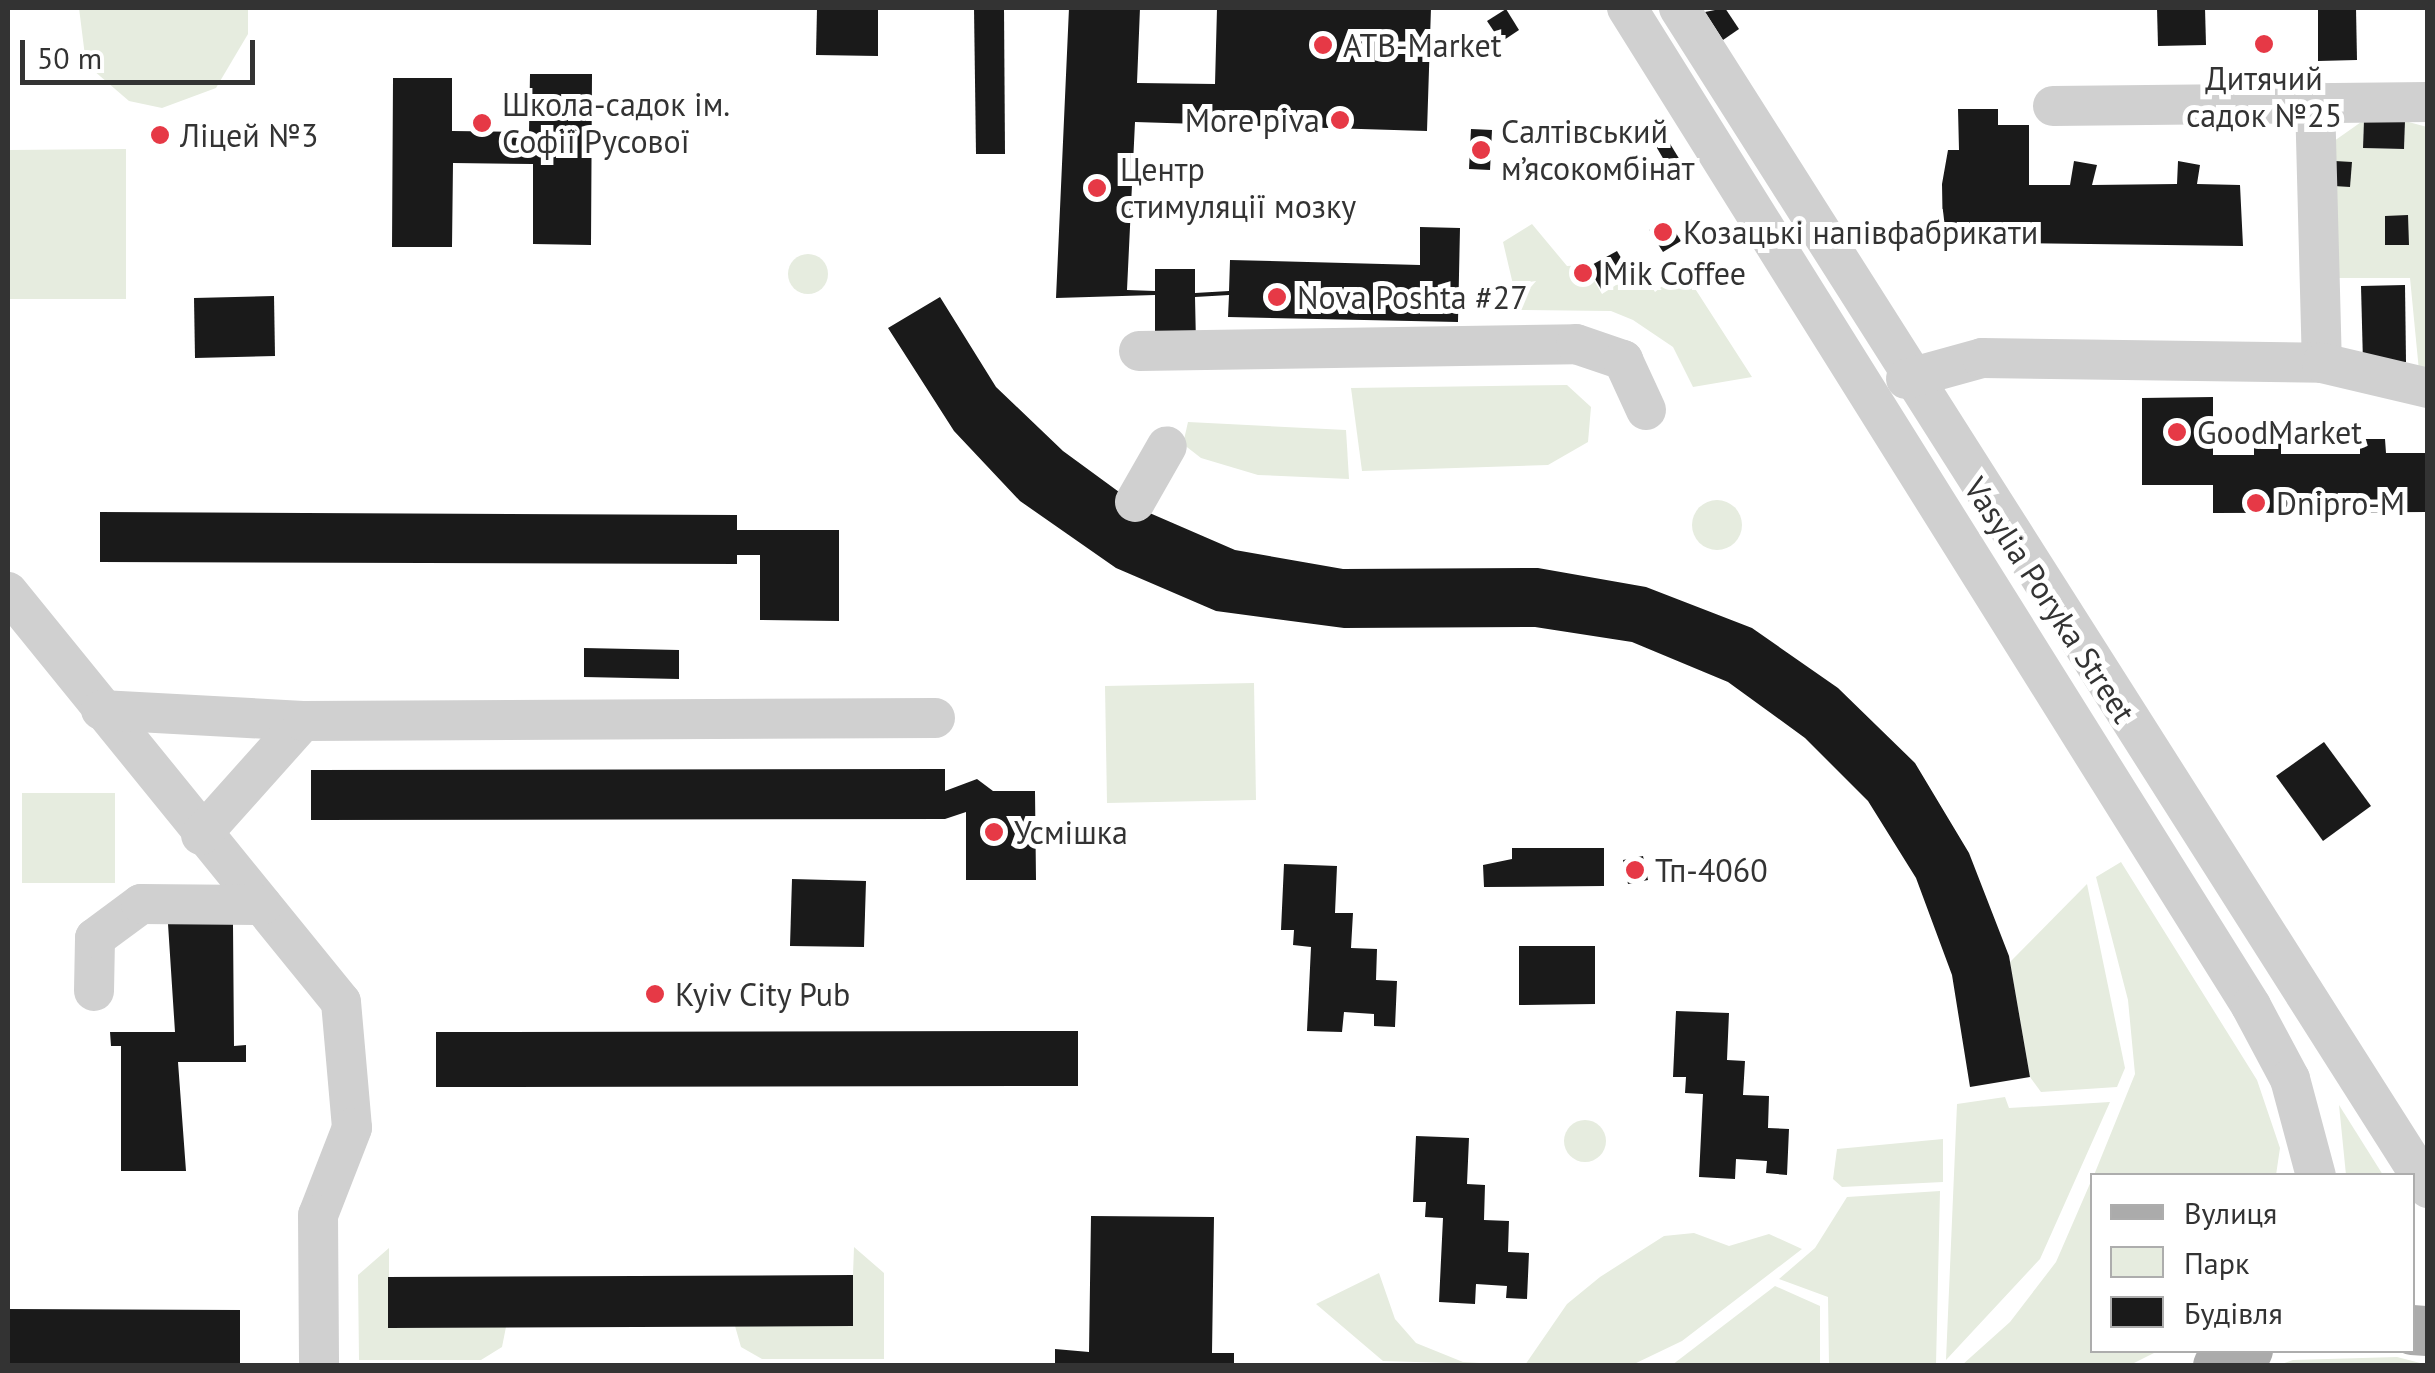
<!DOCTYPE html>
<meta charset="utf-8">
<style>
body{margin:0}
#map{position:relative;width:2435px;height:1373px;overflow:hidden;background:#fff;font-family:"PT Sans",sans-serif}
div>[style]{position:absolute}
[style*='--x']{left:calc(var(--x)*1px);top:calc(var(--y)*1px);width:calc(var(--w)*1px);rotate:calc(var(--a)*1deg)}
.green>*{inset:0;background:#e6ecdf}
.round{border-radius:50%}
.building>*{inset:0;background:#1a1a1a}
.minor>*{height:40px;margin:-20px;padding:0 20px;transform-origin:20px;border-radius:20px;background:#d0d0d0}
.major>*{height:50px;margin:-25px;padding:0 25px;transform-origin:25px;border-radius:25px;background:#ababab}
.dots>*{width:28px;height:28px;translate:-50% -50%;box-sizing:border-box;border:5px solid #fff;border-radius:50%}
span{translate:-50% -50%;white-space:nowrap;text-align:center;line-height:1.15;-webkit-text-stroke:10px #fff;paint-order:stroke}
.poi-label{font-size:32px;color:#333}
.left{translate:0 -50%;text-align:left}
.right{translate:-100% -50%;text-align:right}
.street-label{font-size:32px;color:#333}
.frame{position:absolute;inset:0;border:10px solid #333;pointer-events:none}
.legend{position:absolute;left:2090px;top:1173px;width:325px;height:180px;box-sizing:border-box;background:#fff;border:2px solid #adadad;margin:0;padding:12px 18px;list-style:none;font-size:30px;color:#333}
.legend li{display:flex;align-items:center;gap:20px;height:50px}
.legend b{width:50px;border:2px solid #adadad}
.scale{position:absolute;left:20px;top:40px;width:235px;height:45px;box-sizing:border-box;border:5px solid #333;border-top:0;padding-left:12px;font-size:30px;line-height:35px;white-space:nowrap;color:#333;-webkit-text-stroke:8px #fff;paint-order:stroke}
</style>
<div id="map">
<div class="green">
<i style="clip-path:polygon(79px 8px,248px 8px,248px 34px,216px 88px,162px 108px,129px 101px,86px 64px)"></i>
<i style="clip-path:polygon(2364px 120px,2363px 148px,2404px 149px,2405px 121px,2427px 127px,2427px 372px,2419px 371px,2410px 278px,2334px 278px,2327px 146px)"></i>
<i style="clip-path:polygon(126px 149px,126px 299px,8px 299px,8px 150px)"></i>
<i style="clip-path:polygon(1532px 224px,1567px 266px,1585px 265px,1602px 294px,1641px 269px,1655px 292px,1683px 270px,1752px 377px,1693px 387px,1673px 347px,1633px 320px,1611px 311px,1519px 310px,1503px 242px)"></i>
<i class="round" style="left:788px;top:254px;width:40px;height:40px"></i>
<i style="clip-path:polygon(1567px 385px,1591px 407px,1588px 442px,1548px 465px,1362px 471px,1351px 388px)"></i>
<i style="clip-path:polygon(1188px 422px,1346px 430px,1349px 479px,1258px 475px,1201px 458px,1183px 444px)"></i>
<i class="round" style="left:1692px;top:500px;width:50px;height:50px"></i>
<i style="clip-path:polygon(1254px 683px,1256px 800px,1107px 803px,1105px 686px)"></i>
<i style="clip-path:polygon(22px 793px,115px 793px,115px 883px,22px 883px)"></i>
<i style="clip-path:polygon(2121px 862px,2257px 1080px,2280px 1148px,2276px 1175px,2094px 1175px,2135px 1074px,2128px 1000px,2096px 877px)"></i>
<i style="clip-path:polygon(2087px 884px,2125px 1068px,2117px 1087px,2041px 1092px,2030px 1077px,2010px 962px)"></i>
<i style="clip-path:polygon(2005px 1097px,2009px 1108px,2110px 1102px,2040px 1259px,1946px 1360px,1957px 1104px)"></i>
<i style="clip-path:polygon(2339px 1105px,2383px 1175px,2346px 1175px)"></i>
<i class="round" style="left:1564px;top:1120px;width:42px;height:42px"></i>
<i style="clip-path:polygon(1943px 1139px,1943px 1182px,1842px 1187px,1833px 1179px,1837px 1149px)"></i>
<i style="clip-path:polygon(2092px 1179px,2092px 1350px,2158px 1351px,2130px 1365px,1962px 1365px,2010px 1322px,2056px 1262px)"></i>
<i style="clip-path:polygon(1940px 1191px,1936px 1365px,1829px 1365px,1828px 1297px,1779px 1279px,1815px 1248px,1847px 1197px)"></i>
<i style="clip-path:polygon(1694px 1233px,1729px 1246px,1769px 1234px,1802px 1249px,1682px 1341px,1632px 1365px,1525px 1365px,1567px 1304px,1600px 1277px,1664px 1236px)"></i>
<i style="clip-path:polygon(854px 1247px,884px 1273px,884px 1359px,762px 1359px,741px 1347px,735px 1326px,853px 1275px)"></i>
<i style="clip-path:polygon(389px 1248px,389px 1328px,506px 1327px,502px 1347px,481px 1360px,359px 1360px,358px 1275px)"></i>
<i style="clip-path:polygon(1379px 1273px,1395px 1319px,1416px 1343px,1463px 1362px,1513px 1365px,1383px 1361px,1316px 1304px)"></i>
<i style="clip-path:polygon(1775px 1286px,1820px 1306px,1820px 1365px,1672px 1365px)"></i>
<i style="clip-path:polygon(2293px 1360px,2397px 1357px,2428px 1365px,2279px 1365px)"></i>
</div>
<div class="building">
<i style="clip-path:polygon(817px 8px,878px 8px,878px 56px,816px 55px)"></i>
<i style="clip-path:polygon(974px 8px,1004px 8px,1005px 154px,976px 154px)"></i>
<i style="clip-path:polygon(1069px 8px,1140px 8px,1137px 83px,1215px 84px,1217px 8px,1431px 8px,1427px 131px,1135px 122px,1127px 290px,1155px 291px,1155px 269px,1195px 269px,1195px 293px,1229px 291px,1230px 260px,1420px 265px,1420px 227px,1460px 228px,1458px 322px,1228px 317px,1229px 295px,1195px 297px,1196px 344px,1155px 344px,1155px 295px,1056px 298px)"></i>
<i style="clip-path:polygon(1725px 8px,1739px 29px,1723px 40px,1705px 12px)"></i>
<i style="clip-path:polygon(2157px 8px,2205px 8px,2206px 45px,2158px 46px)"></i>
<i style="clip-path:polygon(2318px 8px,2356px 8px,2357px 60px,2318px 61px)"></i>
<i style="clip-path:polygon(1506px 9px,1519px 30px,1501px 42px,1487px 21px)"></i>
<i style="clip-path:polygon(530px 74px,592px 74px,591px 245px,533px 244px,533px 164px,453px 163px,452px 247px,392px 247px,393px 78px,452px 78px,452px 131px,529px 132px)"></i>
<i style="clip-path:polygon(1958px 109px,1998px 109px,1998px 125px,2029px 125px,2029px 185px,2070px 185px,2074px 161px,2097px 165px,2092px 185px,2177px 184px,2178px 161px,2200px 165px,2197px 184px,2240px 185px,2243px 246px,1943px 242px,1942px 184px,1948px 150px,1959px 150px)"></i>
<i style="clip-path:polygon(2364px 120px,2405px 121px,2404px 149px,2363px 148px)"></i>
<i style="clip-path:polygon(1471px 129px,1492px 130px,1490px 170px,1469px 169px)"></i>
<i style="clip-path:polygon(1661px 129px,1683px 165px,1671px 172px,1650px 136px)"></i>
<i style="clip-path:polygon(2335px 161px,2352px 162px,2350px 187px,2334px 186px)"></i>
<i style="clip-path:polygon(2408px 215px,2409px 245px,2385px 245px,2385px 216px)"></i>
<i style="clip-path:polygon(1667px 219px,1681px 241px,1663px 252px,1649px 230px)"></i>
<i style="clip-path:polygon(1617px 251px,1630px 273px,1601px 289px,1588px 267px)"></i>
<i style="clip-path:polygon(2405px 285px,2406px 362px,2363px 363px,2361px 286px)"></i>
<i style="clip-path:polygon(274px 296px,275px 356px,195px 358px,194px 298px)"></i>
<i style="clip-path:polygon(940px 297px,996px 387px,1063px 451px,1145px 511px,1235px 550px,1343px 569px,1538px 568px,1646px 587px,1752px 628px,1838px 688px,1915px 763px,1969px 853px,2009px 956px,2030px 1077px,1970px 1087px,1952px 975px,1916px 878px,1868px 801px,1805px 738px,1728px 682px,1632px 642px,1535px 627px,1344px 628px,1216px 611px,1116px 568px,1020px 501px,954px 431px,888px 328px)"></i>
<i style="clip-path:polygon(2213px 397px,2213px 455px,2254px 455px,2254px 441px,2281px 441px,2281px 454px,2360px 454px,2360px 439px,2385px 439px,2386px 453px,2426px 453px,2427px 512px,2213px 513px,2213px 485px,2142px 485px,2142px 398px)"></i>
<i style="clip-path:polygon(100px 512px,737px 515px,737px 530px,839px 530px,839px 621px,760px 620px,760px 555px,737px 555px,737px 564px,100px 562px)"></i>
<i style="clip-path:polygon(584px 648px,679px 650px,679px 679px,584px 677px)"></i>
<i style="clip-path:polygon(2324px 742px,2371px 806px,2323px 841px,2276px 776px)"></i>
<i style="clip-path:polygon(945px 769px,945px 791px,977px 779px,993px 791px,1035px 791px,1036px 880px,966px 880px,966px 812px,945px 819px,311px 820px,311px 770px)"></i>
<i style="clip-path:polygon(1512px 848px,1604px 848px,1604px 886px,1484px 887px,1483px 865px,1512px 859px)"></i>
<i style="clip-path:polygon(1643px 856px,1648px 880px,1628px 884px,1623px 860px)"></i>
<i style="clip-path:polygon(1284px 864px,1337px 866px,1335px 913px,1353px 913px,1351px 948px,1377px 949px,1376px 980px,1397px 981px,1395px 1027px,1374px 1026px,1374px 1014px,1344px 1012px,1342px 1032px,1307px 1031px,1311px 947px,1293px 945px,1294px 930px,1281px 930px)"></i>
<i style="clip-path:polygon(792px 879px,866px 881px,864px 947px,790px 946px)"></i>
<i style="clip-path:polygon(168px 924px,233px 924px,234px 1046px,246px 1045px,246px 1062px,178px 1062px,186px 1171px,121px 1171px,121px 1046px,111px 1046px,110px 1032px,175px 1032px)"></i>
<i style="clip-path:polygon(1519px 946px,1595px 946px,1595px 1004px,1519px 1005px)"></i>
<i style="clip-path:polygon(1676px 1011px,1729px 1013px,1727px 1060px,1745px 1061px,1743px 1095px,1769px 1096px,1768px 1128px,1789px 1129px,1787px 1175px,1766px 1173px,1767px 1161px,1736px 1159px,1735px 1179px,1699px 1177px,1703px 1094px,1685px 1093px,1686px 1077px,1673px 1077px)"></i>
<i style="clip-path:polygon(1078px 1031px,1078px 1086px,436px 1087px,436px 1032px)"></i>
<i style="clip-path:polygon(1416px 1136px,1469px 1138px,1467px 1184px,1485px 1185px,1484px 1220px,1509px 1221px,1508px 1252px,1529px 1253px,1527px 1299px,1506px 1298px,1507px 1286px,1476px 1284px,1475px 1304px,1439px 1302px,1443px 1218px,1425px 1217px,1426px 1202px,1413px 1202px)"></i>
<i style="clip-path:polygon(1091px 1216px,1214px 1217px,1212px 1353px,1234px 1353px,1234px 1366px,1055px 1366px,1055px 1349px,1089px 1352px)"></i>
<i style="clip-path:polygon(853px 1275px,853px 1326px,388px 1328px,388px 1277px)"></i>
<i style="clip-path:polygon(8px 1309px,240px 1310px,240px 1366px,8px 1364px)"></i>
</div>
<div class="minor">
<i style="--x:1627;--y:8;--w:1177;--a:57.98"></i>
<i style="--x:2251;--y:1006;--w:83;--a:61.9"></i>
<i style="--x:2290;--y:1079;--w:100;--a:75"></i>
<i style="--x:1679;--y:8;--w:1398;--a:57.59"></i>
<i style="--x:2315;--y:100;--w:263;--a:88.5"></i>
<i style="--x:2053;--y:106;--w:375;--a:-0.6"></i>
<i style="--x:1139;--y:351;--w:437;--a:-0.9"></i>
<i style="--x:1576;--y:344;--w:50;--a:18.8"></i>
<i style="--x:1623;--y:360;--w:55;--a:65.3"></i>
<i style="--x:1906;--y:379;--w:79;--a:-15.4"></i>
<i style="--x:1982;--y:358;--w:340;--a:0.8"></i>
<i style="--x:2322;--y:363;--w:109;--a:13.3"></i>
<i style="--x:1135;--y:502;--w:64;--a:-60.3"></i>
<i style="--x:8;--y:592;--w:528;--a:50.92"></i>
<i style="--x:341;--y:1002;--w:126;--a:85"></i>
<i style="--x:352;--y:1128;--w:93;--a:111.3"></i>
<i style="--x:318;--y:1215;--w:151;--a:89.6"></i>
<i style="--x:101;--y:710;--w:202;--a:3.1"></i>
<i style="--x:201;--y:835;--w:153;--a:-48.2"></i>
<i style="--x:303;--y:721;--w:632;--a:-0.27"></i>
<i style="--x:94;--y:991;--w:53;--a:-88.9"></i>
<i style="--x:95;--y:938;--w:57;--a:-36.5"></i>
<i style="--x:141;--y:904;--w:121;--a:0.5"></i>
</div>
<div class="major">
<i style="--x:2412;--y:1330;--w:16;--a:4"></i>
<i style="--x:2218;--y:1366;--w:34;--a:-28"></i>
</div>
<div class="dots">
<i style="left:2264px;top:44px;background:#e63946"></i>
<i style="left:1323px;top:45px;background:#e63946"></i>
<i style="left:1340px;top:120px;background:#e63946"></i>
<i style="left:482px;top:123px;background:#e63946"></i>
<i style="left:160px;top:135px;background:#e63946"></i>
<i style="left:1481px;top:150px;background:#e63946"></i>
<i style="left:1097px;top:188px;background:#e63946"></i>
<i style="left:1663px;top:232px;background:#e63946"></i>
<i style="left:1583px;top:273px;background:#e63946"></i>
<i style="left:1277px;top:297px;background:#e63946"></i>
<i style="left:2177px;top:432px;background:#e63946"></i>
<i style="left:2256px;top:503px;background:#e63946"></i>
<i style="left:994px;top:832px;background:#e63946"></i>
<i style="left:1635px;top:870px;background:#e63946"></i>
<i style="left:655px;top:994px;background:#e63946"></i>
</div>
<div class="poi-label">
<span class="left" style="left:1343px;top:45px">ATB-Market</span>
<span style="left:2264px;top:97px">Дитячий<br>садок №25</span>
<span class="left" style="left:502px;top:123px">Школа-садок ім.<br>Софії Русової</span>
<span class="right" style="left:1320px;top:120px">More piva</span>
<span class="left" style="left:1501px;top:150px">Салтівський<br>м’ясокомбінат</span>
<span class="left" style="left:180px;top:135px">Ліцей №3</span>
<span class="left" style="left:1120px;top:188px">Центр<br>стимуляції мозку</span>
<span class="left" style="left:1683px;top:232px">Козацькі напівфабрикати</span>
<span class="left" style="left:1603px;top:273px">Mik Coffee</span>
<span class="left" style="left:1297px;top:297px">Nova Poshta #27</span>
<span class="left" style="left:2197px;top:432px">GoodMarket</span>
<span class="left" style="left:2276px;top:503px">Dnipro-M</span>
<span class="left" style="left:1014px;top:832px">Усмішка</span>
<span class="left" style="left:1655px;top:870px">Тп-4060</span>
<span class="left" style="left:675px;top:994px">Kyiv City Pub</span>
</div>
<div class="street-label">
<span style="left:2050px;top:600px;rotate:57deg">Vasylia Poryka Street</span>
</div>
<div class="frame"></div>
<ul class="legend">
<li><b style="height:12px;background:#ababab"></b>Вулиця</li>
<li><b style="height:28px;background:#e6ecdf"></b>Парк</li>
<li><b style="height:28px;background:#1a1a1a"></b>Будівля</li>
</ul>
<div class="scale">50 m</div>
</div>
